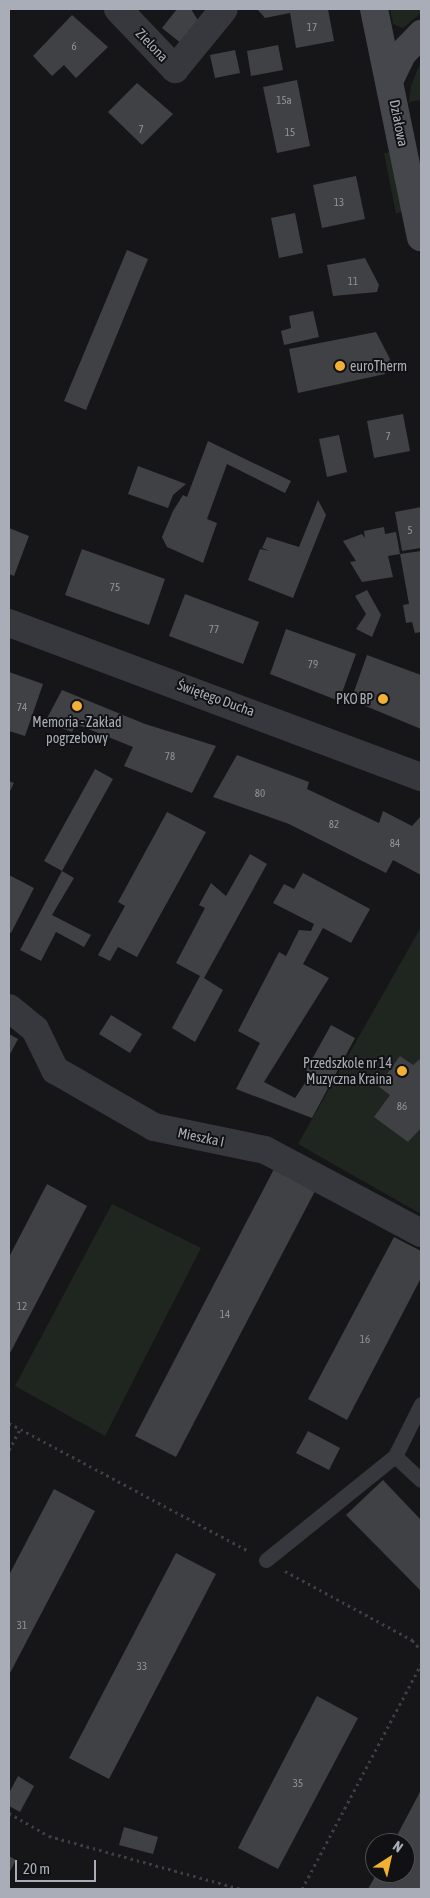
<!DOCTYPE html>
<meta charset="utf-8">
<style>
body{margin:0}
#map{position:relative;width:430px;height:1898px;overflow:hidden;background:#161618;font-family:"Asap Condensed",sans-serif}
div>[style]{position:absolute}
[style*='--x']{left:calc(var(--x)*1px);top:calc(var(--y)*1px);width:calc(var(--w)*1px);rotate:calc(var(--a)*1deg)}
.green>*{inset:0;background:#1e261f}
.building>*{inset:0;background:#404145}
.path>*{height:3px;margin-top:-1.5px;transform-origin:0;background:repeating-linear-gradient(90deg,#3d3f44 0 2.5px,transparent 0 6.5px)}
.service>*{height:15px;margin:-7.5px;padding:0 7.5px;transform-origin:7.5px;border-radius:7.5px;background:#37383d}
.minor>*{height:28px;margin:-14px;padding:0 14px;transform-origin:14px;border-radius:14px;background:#37383d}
.tertiary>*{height:28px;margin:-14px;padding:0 14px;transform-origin:14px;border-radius:14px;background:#37383d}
.secondary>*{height:28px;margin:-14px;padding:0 14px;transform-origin:14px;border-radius:14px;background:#45474d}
.dots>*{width:14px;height:14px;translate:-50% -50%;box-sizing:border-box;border:2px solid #111113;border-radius:50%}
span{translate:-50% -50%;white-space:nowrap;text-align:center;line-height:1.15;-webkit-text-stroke:4px #111113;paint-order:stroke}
.number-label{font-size:11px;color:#8e929b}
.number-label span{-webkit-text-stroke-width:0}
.street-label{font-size:14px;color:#a8adb8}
.poi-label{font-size:14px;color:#a8adb8}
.left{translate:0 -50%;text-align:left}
.right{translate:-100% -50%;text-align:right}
.frame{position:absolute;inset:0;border:10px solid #a8adb8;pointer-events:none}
.north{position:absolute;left:365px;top:1833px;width:50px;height:50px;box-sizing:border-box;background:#111113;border:1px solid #4d4f55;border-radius:50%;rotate:35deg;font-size:14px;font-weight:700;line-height:20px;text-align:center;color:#a8adb8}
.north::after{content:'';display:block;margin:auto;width:18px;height:22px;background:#f2b134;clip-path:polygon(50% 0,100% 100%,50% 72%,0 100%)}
.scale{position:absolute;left:15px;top:1860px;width:81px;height:22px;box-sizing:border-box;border:2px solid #a8adb8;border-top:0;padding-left:6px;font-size:15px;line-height:18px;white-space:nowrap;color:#a8adb8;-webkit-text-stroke:4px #111113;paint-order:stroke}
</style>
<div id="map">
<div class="green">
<i style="clip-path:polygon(390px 9px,421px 9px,421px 13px,403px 28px,393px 24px)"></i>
<i style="clip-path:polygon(421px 62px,421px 100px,409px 102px,411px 85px)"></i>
<i style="clip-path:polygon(391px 152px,403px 211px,396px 214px,384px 153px)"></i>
<i style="clip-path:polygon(421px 927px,421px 1214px,298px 1144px)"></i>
<i style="clip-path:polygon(112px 1204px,201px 1248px,105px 1436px,15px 1386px)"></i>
</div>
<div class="building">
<i style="clip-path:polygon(177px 9px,191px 9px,199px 22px,182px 44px,162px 28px)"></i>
<i style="clip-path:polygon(257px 9px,328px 9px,334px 41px,296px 48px,290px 13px,265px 18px)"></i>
<i style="clip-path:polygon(72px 15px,108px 47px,76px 78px,64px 65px,52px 76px,33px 56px)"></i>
<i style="clip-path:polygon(278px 45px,283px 70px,251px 76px,247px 51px)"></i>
<i style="clip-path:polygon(235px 50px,240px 73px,215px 78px,210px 55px)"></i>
<i style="clip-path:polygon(297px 80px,310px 146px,277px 153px,263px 87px)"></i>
<i style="clip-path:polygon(137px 83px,173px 114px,142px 145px,108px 112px)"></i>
<i style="clip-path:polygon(356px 176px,365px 219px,322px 228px,313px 185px)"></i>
<i style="clip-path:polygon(295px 213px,303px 253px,279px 258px,271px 218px)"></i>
<i style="clip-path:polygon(127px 250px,148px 259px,86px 410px,64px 401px)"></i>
<i style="clip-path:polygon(365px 258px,379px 285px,377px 292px,333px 296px,327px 265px)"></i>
<i style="clip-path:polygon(313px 311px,319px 337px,284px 345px,281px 331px,291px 328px,289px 316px)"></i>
<i style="clip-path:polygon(376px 332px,390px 359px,385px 374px,298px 393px,289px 349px)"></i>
<i style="clip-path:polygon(403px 414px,410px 451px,374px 458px,367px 421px)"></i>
<i style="clip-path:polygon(339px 435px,347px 472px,327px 477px,319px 439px)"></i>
<i style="clip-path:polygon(208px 441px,291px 481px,285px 493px,227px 464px,207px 519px,217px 523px,203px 563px,167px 547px,162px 537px,173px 511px,183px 495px,187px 497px)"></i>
<i style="clip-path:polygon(138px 466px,186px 484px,173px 495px,168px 508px,128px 494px)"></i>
<i style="clip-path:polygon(318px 500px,326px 515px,293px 598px,248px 580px,260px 549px,270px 551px,262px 548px,267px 537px,299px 547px)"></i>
<i style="clip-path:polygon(421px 507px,421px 548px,402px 551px,395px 512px)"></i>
<i style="clip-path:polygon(384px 527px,385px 534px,396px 532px,400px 554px,388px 556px,393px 577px,362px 582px,350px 562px,356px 561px,343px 541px,362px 534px,365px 538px,364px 531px)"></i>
<i style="clip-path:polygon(9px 528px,29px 536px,14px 576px,9px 574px)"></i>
<i style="clip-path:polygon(82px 549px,165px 579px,149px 625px,65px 595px)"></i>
<i style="clip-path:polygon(421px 551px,421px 632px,415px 633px,412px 622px,406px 623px,403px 605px,409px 604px,400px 554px)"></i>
<i style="clip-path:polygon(367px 590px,381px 615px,372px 637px,356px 629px,366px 614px,355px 596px)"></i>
<i style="clip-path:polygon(185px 594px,259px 622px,243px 664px,169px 636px)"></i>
<i style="clip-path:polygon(286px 629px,356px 654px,339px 701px,270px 674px)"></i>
<i style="clip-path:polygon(367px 655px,421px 675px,421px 729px,351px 700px)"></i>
<i style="clip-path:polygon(9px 672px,43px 684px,25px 736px,9px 731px)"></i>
<i style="clip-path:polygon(62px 690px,145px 724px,216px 746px,192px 793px,124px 766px,133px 747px,76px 724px,72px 732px,45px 722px)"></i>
<i style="clip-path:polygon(237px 755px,309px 782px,307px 789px,379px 823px,383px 811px,412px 826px,421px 816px,421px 875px,393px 860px,386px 873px,289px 824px,213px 797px)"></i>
<i style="clip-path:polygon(95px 769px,113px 779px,62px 871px,44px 861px)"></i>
<i style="clip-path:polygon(9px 781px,14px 783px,9px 793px)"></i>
<i style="clip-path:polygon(167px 812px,206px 832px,137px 957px,118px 947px,110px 961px,98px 955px,125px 906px,118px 902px)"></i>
<i style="clip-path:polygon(250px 854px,267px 864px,204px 978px,223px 990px,195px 1042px,172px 1028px,200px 976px,176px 963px,205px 908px,199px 905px,211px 883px,226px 896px)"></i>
<i style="clip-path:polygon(62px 871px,74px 878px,52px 915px,91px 935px,84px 947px,56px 932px,41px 961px,20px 950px)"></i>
<i style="clip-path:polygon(303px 873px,370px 909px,351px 943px,323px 928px,303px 964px,329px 978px,264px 1082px,295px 1098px,311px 1074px,306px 1070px,331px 1025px,355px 1038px,312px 1118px,236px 1089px,260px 1043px,238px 1031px,279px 952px,286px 956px,299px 930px,311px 931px,314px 924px,273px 903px,284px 884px,294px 889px)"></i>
<i style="clip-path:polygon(9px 875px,34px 888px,11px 933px,9px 932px)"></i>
<i style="clip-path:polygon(111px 1015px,142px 1034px,130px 1053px,99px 1034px)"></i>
<i style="clip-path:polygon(9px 1034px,18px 1039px,9px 1056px)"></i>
<i style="clip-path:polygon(400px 1056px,413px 1065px,421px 1058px,421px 1128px,408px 1142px,374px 1117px,390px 1095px,378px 1086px)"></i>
<i style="clip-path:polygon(274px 1169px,315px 1191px,176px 1457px,135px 1436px)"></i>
<i style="clip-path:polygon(47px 1184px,87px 1206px,9px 1355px,9px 1257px)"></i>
<i style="clip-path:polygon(394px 1237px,421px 1251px,421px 1278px,347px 1420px,308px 1399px)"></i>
<i style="clip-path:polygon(308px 1431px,340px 1448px,329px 1470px,296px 1453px)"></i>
<i style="clip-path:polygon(383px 1480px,421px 1520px,421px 1591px,346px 1515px)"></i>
<i style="clip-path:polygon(54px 1489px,95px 1511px,9px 1675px,9px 1575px)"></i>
<i style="clip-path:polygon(176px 1553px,216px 1574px,109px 1779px,69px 1758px)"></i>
<i style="clip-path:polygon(317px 1696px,358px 1718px,278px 1869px,238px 1848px)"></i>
<i style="clip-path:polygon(18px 1776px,34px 1786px,20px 1812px,9px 1806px,9px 1793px)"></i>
<i style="clip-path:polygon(421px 1790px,421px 1889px,368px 1889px,377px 1873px,405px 1873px,405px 1843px,393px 1843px)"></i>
<i style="clip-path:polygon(124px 1827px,158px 1837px,153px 1854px,119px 1845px)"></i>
<i style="clip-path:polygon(9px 1856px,16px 1860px,9px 1873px)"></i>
</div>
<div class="path">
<i style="--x:9;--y:1423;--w:272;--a:28.1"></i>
<i style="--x:9;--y:1450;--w:24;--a:-62"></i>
<i style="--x:285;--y:1571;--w:145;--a:28.5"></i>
<i style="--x:412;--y:1640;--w:13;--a:48"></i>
<i style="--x:9;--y:1813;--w:46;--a:29.9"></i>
<i style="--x:49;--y:1836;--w:199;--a:15.4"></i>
<i style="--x:302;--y:1889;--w:255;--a:-62.1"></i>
</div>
<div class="service">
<i style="--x:421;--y:1404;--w:58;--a:116.6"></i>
<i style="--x:395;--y:1456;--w:35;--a:43"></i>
<i style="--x:266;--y:1560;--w:166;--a:-38.9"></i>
</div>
<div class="minor">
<i style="--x:118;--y:9;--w:83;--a:46.5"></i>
<i style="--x:175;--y:69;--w:77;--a:-50.8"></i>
<i style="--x:9;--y:1008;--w:33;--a:39"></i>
<i style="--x:35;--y:1029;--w:46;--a:64"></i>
<i style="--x:55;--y:1070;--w:114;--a:29.9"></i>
<i style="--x:154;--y:1127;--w:113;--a:11.7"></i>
<i style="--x:265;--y:1150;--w:177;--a:28"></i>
</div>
<div class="tertiary">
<i style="--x:9;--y:623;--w:440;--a:20.5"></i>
</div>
<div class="secondary">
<i style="--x:374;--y:9;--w:233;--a:78.4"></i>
<i style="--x:390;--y:79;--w:28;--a:-64"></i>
<i style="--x:402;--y:54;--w:28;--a:-46"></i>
</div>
<div class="dots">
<i style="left:340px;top:366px;background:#f2b134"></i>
<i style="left:383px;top:699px;background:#f2b134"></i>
<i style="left:77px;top:706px;background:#f2b134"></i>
<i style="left:402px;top:1071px;background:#f2b134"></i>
</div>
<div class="number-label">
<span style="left:312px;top:27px">17</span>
<span style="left:74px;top:46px">6</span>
<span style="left:284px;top:100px">15a</span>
<span style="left:141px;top:129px">7</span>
<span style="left:290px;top:132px">15</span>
<span style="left:339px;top:202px">13</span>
<span style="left:353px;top:281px">11</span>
<span style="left:388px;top:436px">7</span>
<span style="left:410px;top:530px">5</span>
<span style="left:115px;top:587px">75</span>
<span style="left:214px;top:629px">77</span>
<span style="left:313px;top:664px">79</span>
<span style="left:22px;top:707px">74</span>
<span style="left:170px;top:756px">78</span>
<span style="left:260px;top:793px">80</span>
<span style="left:334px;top:824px">82</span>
<span style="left:395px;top:843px">84</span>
<span style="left:402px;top:1106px">86</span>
<span style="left:22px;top:1306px">12</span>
<span style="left:225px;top:1314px">14</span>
<span style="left:365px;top:1339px">16</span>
<span style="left:22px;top:1625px">31</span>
<span style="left:142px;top:1666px">33</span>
<span style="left:298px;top:1783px">35</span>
</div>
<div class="street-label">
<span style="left:152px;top:45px;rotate:46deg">Zielona</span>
<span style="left:399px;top:123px;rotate:79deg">Działowa</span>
<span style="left:216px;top:698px;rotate:20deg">Świętego Ducha</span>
<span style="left:201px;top:1137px;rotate:12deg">Mieszka I</span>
</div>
<div class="poi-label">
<span class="left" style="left:350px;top:366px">euroTherm</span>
<span class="right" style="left:373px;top:699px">PKO BP</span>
<span style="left:77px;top:730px">Memoria - Zakład<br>pogrzebowy</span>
<span class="right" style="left:392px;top:1071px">Przedszkole nr 14<br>Muzyczna Kraina</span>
</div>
<div class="frame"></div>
<div class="north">N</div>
<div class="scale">20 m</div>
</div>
